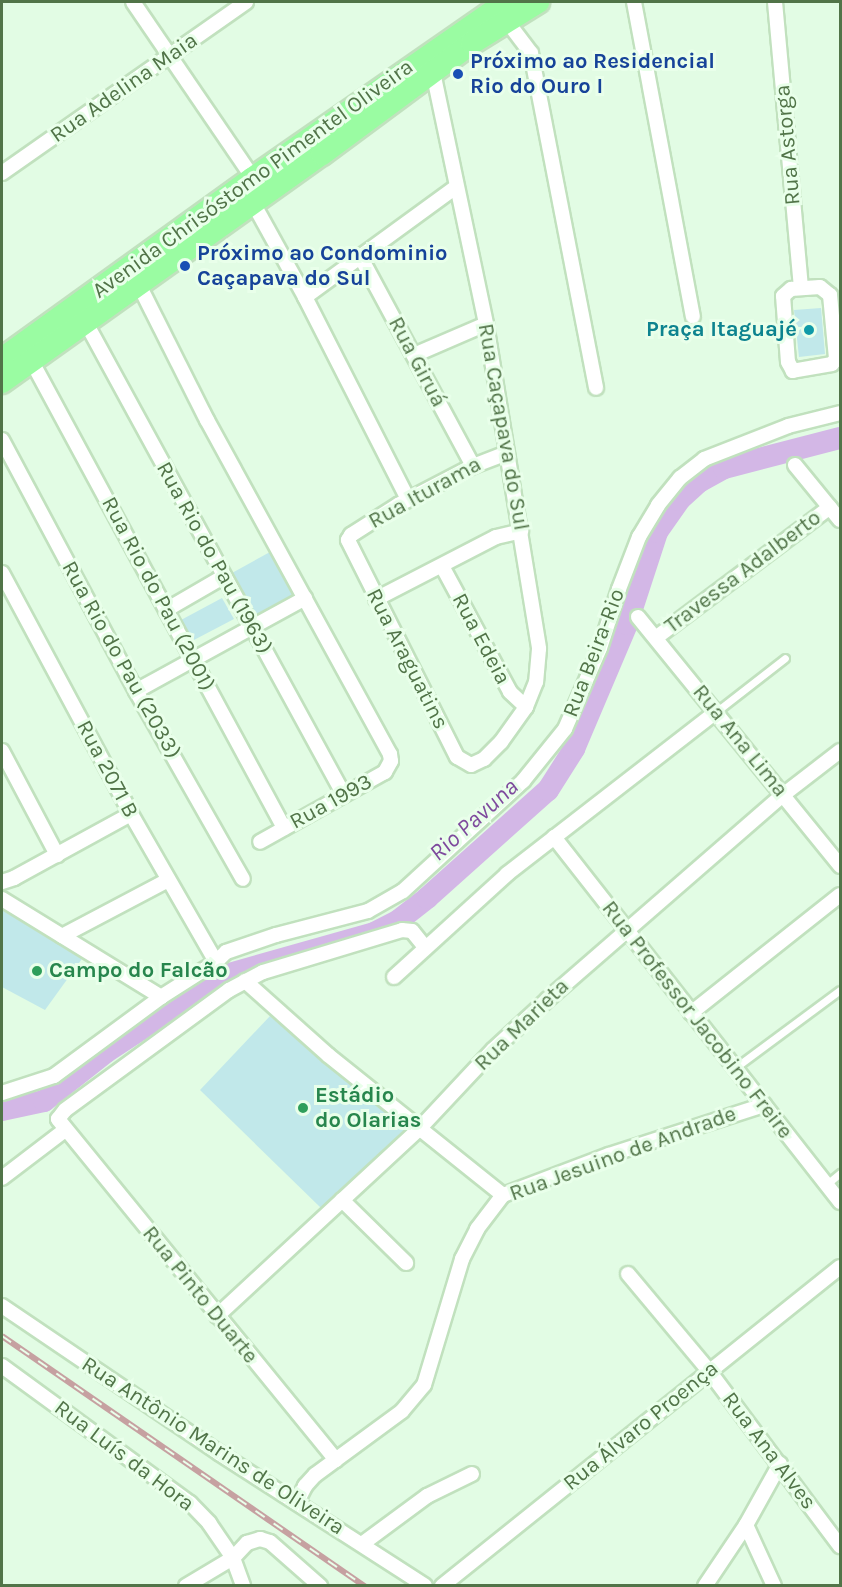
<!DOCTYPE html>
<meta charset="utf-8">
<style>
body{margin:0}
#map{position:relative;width:842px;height:1587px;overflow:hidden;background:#e2fce4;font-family:Karla,sans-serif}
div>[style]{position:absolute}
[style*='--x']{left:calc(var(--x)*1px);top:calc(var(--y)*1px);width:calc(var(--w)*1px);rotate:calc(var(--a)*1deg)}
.green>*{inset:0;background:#c1e8ea}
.river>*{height:22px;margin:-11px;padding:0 11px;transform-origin:11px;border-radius:11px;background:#d3b7e6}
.roads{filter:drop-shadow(2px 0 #c1e1be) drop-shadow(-2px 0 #c1e1be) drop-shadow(0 2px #c1e1be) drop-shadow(0 -2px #c1e1be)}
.lane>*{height:7px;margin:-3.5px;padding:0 3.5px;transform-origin:3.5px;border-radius:3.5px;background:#fff}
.street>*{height:14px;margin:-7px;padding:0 7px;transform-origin:7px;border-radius:7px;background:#fff}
.primary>*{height:22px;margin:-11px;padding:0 11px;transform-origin:11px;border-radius:11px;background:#9afca2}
.rail>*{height:6px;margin-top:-3px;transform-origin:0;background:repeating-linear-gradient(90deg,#e9ffea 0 11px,#c6a1a1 0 22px);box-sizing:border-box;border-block:2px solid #c6a1a1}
.dots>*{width:16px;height:16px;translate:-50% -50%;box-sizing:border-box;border:3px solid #e9ffea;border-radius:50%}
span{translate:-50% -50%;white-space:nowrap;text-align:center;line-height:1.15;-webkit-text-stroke:6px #e9ffea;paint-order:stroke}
.transit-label{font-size:22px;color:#164399;font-weight:700}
.left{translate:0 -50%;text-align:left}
.street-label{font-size:22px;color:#517448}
.culture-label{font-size:22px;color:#0d838f;font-weight:700}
.right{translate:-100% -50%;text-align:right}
.leisure-label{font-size:22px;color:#27864d;font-weight:700}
.water-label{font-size:24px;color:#7e4a9d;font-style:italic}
.frame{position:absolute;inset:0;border:3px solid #517448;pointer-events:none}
</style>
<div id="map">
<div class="green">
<i style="clip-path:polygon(821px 308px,825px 354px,799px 357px,794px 310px)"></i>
<i style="clip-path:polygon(270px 552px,293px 595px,256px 616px,232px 573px)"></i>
<i style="clip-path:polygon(222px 598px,234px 619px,192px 641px,181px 620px)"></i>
<i style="clip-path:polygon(2px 904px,84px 956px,45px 1010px,2px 987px)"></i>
<i style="clip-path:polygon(270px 1016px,410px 1127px,321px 1208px,200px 1090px)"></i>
</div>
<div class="river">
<i style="--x:2;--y:1110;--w:43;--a:-12.1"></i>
<i style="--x:44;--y:1101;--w:79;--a:-38.3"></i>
<i style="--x:106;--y:1052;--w:139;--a:-33.2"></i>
<i style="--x:222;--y:976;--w:158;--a:-15.8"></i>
<i style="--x:374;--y:933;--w:28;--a:-27"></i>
<i style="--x:399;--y:920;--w:36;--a:-38"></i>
<i style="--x:427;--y:898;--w:162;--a:-41.8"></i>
<i style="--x:548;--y:790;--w:49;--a:-57.6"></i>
<i style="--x:574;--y:749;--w:136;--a:-67"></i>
<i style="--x:627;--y:624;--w:97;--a:-71.9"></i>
<i style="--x:657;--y:532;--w:39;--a:-55"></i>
<i style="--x:679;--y:500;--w:27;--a:-42"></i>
<i style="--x:699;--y:482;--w:29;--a:-29"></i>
<i style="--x:724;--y:468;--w:120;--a:-14.5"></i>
</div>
<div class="roads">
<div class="lane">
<i style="--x:717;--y:711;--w:86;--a:-37.9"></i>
<i style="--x:736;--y:1067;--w:129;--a:-36.5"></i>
<i style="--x:827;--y:1184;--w:17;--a:-40"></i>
</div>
<div class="street">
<i style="--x:133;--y:2;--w:213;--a:55.7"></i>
<i style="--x:634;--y:2;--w:320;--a:79.4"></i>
<i style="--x:775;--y:2;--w:287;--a:84.8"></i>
<i style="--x:506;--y:20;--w:41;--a:52.9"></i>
<i style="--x:531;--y:53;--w:341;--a:79"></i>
<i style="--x:433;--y:72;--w:258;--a:78.1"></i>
<i style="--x:486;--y:324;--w:329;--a:80.7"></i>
<i style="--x:539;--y:649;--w:33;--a:95"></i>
<i style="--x:536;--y:682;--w:27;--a:112"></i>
<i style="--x:526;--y:707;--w:43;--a:125.5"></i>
<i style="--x:501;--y:742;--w:24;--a:135"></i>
<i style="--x:484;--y:759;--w:14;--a:155"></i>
<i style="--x:471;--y:765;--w:16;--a:-150"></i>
<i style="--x:457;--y:757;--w:243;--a:-116.7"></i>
<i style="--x:348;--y:540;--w:6;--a:-59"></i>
<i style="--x:351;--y:535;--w:56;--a:-32.6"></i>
<i style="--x:398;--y:505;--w:85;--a:-27.5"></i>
<i style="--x:473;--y:466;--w:36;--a:-21"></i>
<i style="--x:2;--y:173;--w:298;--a:-35"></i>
<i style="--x:252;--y:201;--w:110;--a:61.1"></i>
<i style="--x:305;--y:297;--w:227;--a:63"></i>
<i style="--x:361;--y:258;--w:236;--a:61.7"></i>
<i style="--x:138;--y:283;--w:153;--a:63.3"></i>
<i style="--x:207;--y:420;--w:381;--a:61.3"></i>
<i style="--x:390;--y:754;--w:7;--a:82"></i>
<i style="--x:391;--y:761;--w:13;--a:119"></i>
<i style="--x:385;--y:772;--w:143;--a:150.8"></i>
<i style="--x:820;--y:287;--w:13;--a:39"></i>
<i style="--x:830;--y:295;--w:64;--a:84.6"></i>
<i style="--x:836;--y:359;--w:6;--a:129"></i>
<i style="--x:832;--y:364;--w:40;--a:170"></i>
<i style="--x:793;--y:371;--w:10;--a:-119"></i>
<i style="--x:788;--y:362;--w:66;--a:-94.3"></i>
<i style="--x:783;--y:296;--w:11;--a:-41"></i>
<i style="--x:791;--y:289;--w:29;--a:-4"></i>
<i style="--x:305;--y:297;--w:187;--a:-36.1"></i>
<i style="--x:85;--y:321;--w:540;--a:61.35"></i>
<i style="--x:414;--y:355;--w:78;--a:-23.3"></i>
<i style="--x:31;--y:360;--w:532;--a:61.6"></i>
<i style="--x:2;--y:440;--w:285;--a:61.9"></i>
<i style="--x:136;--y:691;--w:216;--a:60.4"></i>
<i style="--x:795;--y:465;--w:71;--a:50.7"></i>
<i style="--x:442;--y:566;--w:143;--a:61.6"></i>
<i style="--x:510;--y:692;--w:22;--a:43"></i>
<i style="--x:2;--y:573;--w:273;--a:61.8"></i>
<i style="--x:131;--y:814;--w:171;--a:60.1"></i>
<i style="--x:376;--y:599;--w:135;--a:-27.3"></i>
<i style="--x:496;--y:537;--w:26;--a:-13"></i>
<i style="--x:166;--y:610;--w:66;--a:-30.1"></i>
<i style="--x:638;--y:617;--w:321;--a:50.9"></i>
<i style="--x:657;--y:637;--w:216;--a:-36.9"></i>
<i style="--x:136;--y:691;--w:193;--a:-28.8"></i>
<i style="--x:2;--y:751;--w:118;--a:62.1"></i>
<i style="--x:554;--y:837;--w:464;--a:51.9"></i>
<i style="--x:2;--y:882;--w:13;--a:-18"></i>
<i style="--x:14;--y:878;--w:133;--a:-28.7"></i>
<i style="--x:2;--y:899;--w:187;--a:31.6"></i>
<i style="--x:62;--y:936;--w:120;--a:-27.8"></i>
<i style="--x:394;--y:977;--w:153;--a:-42.3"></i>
<i style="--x:507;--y:874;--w:266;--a:-37.8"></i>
<i style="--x:245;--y:981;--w:111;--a:41.7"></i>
<i style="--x:328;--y:1055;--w:224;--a:38.7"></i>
<i style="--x:691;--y:1013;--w:190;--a:-38.4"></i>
<i style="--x:2;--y:1093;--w:55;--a:-18.1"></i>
<i style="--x:54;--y:1076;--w:133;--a:-36.4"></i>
<i style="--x:161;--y:997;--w:65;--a:-32.5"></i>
<i style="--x:216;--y:962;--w:14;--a:-45"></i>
<i style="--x:226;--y:952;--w:53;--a:-18.8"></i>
<i style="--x:276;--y:935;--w:95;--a:-14.6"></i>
<i style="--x:368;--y:911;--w:40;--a:-29.7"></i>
<i style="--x:403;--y:891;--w:163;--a:-42.5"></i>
<i style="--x:523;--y:781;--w:67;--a:-51.1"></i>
<i style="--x:565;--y:729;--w:88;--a:-66.6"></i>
<i style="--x:600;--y:648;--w:62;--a:-72.1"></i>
<i style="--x:619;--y:589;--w:56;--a:-69"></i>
<i style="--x:639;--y:537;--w:37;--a:-59"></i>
<i style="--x:658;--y:505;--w:35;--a:-51"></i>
<i style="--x:680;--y:478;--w:31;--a:-38"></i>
<i style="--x:704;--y:459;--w:90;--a:-21.4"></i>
<i style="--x:788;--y:426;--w:54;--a:-14"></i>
<i style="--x:2;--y:1178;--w:79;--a:-37.3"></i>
<i style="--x:342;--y:1200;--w:90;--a:44.5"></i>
<i style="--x:628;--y:1274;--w:126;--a:50.1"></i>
<i style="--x:709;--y:1371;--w:219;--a:53.2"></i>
<i style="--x:2;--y:1306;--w:262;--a:34.1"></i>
<i style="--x:219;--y:1453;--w:245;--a:32.8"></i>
<i style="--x:217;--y:1316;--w:277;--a:-42.8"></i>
<i style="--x:420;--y:1128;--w:107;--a:-46.9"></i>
<i style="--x:493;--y:1050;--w:75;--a:-42.8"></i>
<i style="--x:548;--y:999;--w:311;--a:-41"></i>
<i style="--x:783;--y:795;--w:72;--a:-37.7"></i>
<i style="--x:2;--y:1366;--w:233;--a:36.1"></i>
<i style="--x:190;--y:1503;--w:28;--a:46"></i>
<i style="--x:209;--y:1523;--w:42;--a:55.6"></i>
<i style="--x:233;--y:1558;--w:30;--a:70"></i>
<i style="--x:336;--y:1460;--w:440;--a:-129.2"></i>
<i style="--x:58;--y:1119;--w:11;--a:-52"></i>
<i style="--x:65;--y:1110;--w:203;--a:-36.2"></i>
<i style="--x:229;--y:990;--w:38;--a:-28"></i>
<i style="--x:263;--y:972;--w:145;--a:-16.8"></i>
<i style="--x:402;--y:930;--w:10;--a:6"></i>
<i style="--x:412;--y:931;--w:21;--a:51"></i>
<i style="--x:297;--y:1502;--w:18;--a:-63"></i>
<i style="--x:305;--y:1486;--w:15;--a:-48"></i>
<i style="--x:315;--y:1475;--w:108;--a:-36.3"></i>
<i style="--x:402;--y:1411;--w:34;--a:-50"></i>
<i style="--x:424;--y:1385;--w:132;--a:-73.2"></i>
<i style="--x:462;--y:1259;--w:34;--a:-63"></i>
<i style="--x:477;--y:1229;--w:43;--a:-52.6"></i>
<i style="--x:503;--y:1195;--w:113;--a:-20.7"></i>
<i style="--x:609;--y:1155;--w:163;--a:-17.9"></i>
<i style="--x:746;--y:1525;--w:67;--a:65.3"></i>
<i style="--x:362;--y:1544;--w:81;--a:-36.4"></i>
<i style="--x:427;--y:1496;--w:50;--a:-26.1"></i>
<i style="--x:186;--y:1586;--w:55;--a:-30.8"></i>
<i style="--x:233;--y:1558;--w:21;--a:-47"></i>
<i style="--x:247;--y:1543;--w:14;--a:-17"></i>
<i style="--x:260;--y:1539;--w:10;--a:17"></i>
<i style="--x:270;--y:1542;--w:67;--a:41.3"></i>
<i style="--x:442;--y:1586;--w:510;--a:-38.71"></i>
<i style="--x:705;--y:1586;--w:73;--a:-56.1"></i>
<i style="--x:746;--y:1525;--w:70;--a:-60.9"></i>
</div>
<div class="primary">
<i style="--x:2;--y:359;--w:309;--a:-35.8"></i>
<i style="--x:253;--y:178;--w:308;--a:-34.8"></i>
<i style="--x:2;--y:382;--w:393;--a:-35.5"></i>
<i style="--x:322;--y:154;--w:187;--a:-36.5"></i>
<i style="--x:472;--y:43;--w:78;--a:-31.8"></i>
</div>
</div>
<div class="rail">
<i style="--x:2;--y:1336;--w:441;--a:34.6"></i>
</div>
<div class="dots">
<i style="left:458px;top:74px;background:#1a4fb4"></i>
<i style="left:185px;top:266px;background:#1a4fb4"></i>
<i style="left:809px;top:330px;background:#0f9aa8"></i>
<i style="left:37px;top:971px;background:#2e9e5b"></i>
<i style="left:303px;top:1108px;background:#2e9e5b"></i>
</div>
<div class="transit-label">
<span class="left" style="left:470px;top:74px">Próximo ao Residencial<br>Rio do Ouro I</span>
<span class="left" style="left:197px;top:266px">Próximo ao Condominio<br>Caçapava do Sul</span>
</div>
<div class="street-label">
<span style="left:124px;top:88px;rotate:-35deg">Rua Adelina Maia</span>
<span style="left:788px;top:145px;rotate:-95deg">Rua Astorga</span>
<span style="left:253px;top:179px;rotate:-36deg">Avenida Chrisóstomo Pimentel Oliveira</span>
<span style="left:417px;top:362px;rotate:62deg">Rua Giruá</span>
<span style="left:503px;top:427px;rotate:80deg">Rua Caçapava do Sul</span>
<span style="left:425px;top:493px;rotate:-29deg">Rua Iturama</span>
<span style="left:214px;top:558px;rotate:61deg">Rua Rio do Pau (1963)</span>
<span style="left:743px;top:572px;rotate:-37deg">Travessa Adalberto</span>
<span style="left:158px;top:594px;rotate:62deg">Rua Rio do Pau (2001)</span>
<span style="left:481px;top:639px;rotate:62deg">Rua Edeia</span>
<span style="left:594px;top:653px;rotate:-69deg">Rua Beira-Rio</span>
<span style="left:407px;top:659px;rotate:63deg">Rua Araguatins</span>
<span style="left:121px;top:660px;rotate:61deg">Rua Rio do Pau (2033)</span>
<span style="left:740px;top:741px;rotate:51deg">Rua Ana Lima</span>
<span style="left:107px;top:769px;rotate:62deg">Rua 2071 B</span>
<span style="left:331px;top:802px;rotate:-29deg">Rua 1993</span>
<span style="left:697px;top:1020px;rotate:52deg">Rua Professor Jacobino Freire</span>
<span style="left:522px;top:1025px;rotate:-44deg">Rua Marieta</span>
<span style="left:623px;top:1154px;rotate:-20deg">Rua Jesuino de Andrade</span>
<span style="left:200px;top:1295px;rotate:51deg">Rua Pinto Duarte</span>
<span style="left:641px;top:1426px;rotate:-39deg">Rua Álvaro Proença</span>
<span style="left:213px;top:1446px;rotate:33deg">Rua Antônio Marins de Oliveira</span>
<span style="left:769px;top:1451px;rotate:53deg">Rua Ana Alves</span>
<span style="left:124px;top:1456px;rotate:37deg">Rua Luís da Hora</span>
</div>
<div class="culture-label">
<span class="right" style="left:797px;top:330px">Praça Itaguajé</span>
</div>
<div class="leisure-label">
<span class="left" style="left:49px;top:971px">Campo do Falcão</span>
<span class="left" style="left:315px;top:1108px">Estádio<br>do Olarias</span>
</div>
<div class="water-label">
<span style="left:474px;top:820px;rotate:-42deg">Rio Pavuna</span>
</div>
<div class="frame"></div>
</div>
